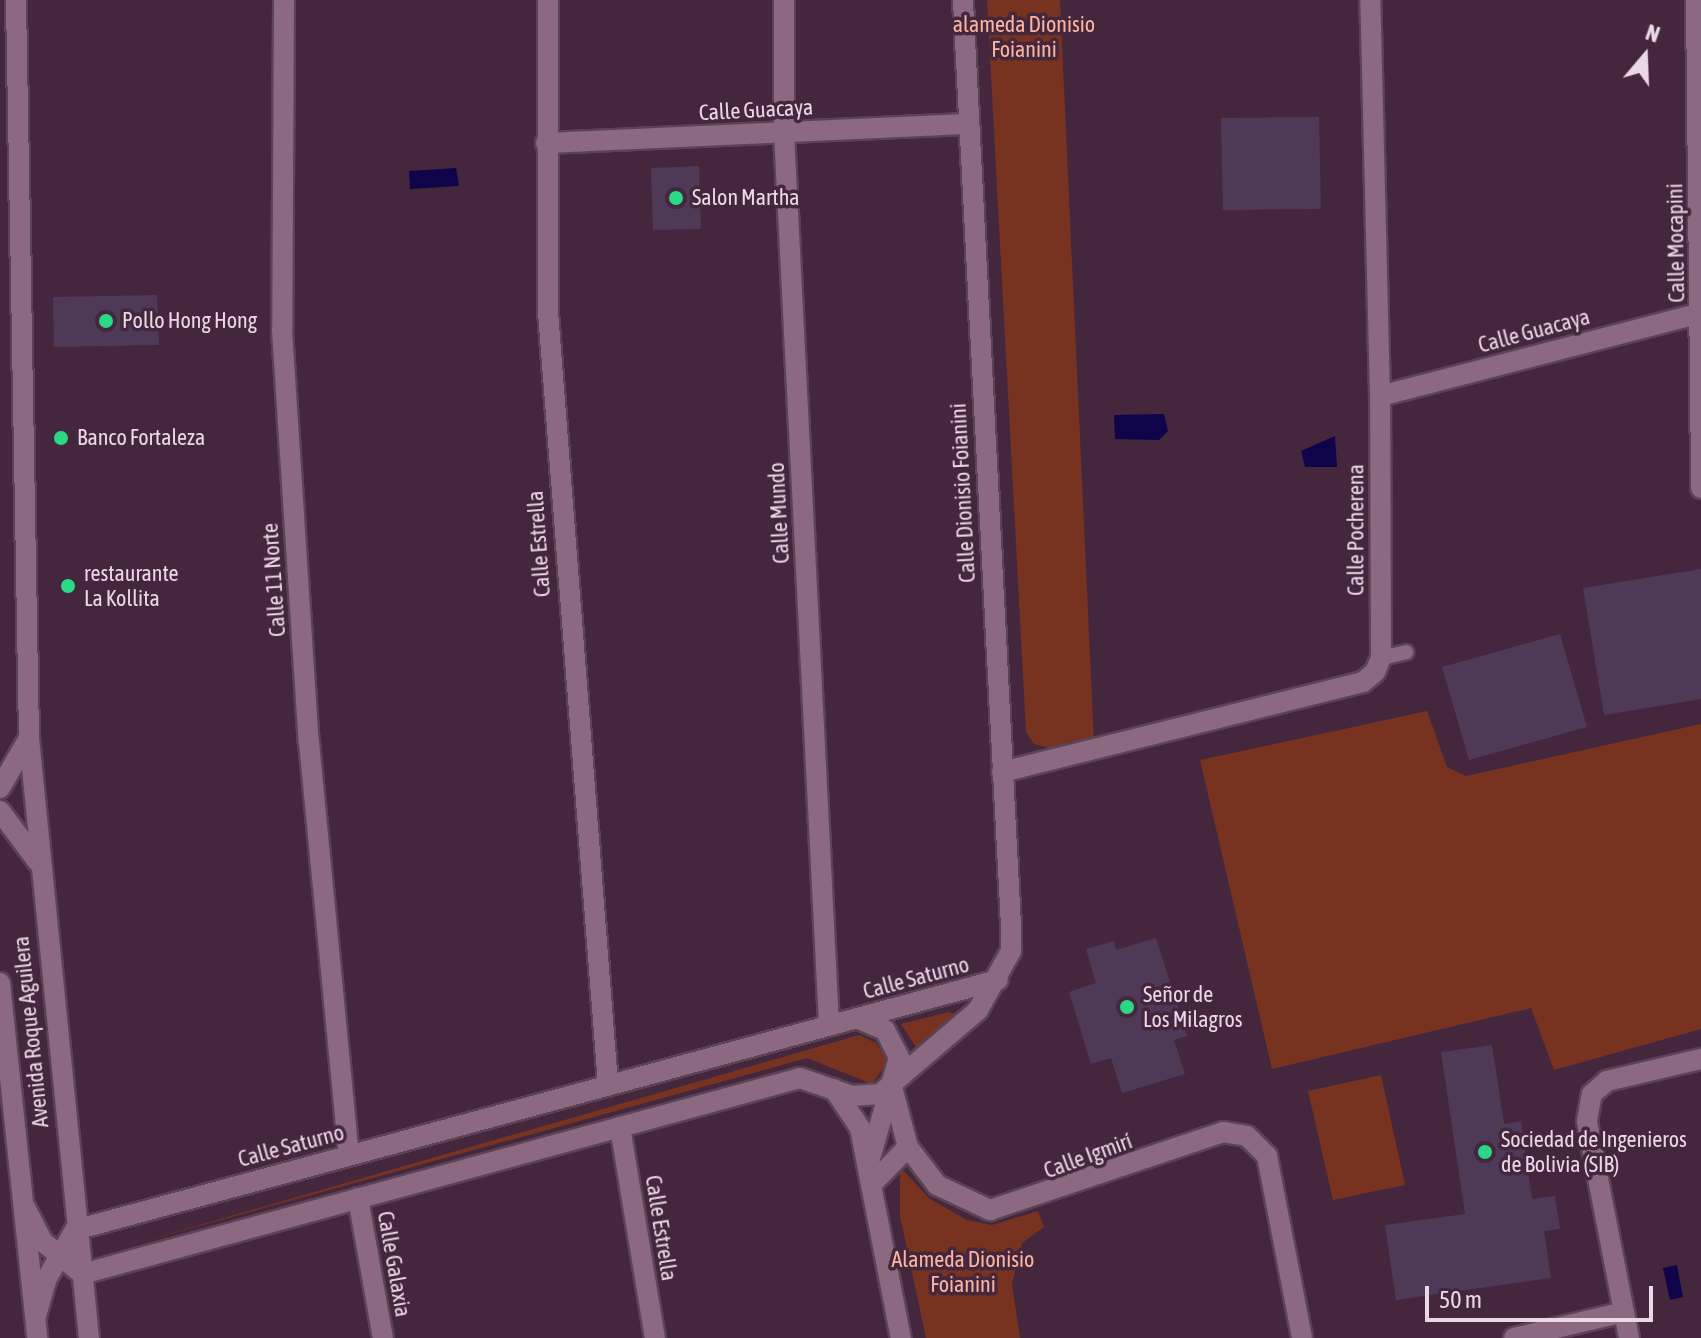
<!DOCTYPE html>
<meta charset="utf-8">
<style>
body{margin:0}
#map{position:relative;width:1701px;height:1338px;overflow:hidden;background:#44273d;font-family:"Asap Condensed",sans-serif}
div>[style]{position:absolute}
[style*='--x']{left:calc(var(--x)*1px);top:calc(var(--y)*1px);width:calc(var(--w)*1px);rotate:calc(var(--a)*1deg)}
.green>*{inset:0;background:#773320}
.water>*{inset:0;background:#0f044a}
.building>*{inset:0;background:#4e3a57}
.roads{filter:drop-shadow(2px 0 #5b4356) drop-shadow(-2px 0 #5b4356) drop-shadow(0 2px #5b4356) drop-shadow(0 -2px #5b4356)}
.service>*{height:14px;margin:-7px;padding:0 7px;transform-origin:7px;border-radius:7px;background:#8a6981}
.minor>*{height:20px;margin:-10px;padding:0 10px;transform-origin:10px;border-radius:10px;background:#8a6981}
.secondary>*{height:20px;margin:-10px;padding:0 10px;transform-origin:10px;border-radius:10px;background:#8a6981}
.dots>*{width:22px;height:22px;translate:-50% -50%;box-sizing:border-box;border:4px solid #44273d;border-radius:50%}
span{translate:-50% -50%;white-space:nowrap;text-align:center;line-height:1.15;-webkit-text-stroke:7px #44273d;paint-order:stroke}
.park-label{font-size:22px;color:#fdb5a1}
.street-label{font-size:22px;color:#ebd8e6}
.poi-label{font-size:22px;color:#ebd8e6}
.left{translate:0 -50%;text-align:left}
.north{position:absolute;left:1605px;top:16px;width:80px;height:80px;-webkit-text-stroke:6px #44273d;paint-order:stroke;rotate:19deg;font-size:22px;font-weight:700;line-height:32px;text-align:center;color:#ebd8e6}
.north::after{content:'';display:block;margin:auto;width:28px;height:36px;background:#ebd8e6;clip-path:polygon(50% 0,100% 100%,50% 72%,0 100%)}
.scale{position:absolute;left:1425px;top:1286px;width:228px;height:36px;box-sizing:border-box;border:4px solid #ebd8e6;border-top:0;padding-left:10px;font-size:24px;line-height:28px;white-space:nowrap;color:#ebd8e6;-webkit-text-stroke:6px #44273d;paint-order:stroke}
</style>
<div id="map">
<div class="green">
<i style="clip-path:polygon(987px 0,1060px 0,1094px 744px,1060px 751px,1034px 744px,1026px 732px)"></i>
<i style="clip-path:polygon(1427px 711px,1447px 767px,1466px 776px,1701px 724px,1701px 1029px,1554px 1070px,1531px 1008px,1272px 1069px,1200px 760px)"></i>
<i style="clip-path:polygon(949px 1012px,955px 1014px,918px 1050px,901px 1024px)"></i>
<i style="clip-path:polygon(859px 1035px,876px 1043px,888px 1062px,872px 1084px,807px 1058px,134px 1244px)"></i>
<i style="clip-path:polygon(1381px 1075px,1405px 1185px,1333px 1200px,1308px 1091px)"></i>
<i style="clip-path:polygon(900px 1167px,930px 1199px,967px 1220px,992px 1225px,1038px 1211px,1044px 1227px,1022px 1243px,1012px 1284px,1020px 1338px,926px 1338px,900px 1216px)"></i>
</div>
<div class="water">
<i style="clip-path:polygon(456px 168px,459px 186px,410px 189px,409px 171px)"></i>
<i style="clip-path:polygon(1164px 414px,1168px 431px,1159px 440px,1115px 439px,1114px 415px)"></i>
<i style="clip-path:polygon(1335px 436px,1337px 467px,1305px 467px,1301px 451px)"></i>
<i style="clip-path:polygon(1677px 1265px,1683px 1297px,1670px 1300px,1663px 1268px)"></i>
</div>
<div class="building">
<i style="clip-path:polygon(1319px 117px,1321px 209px,1223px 210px,1221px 118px)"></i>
<i style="clip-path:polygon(699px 166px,701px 229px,653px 230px,651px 168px)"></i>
<i style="clip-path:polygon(157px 295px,159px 345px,54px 347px,53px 297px)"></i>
<i style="clip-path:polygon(1701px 569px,1701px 699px,1604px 715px,1583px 588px)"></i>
<i style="clip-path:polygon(1560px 634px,1587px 727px,1469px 760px,1442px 667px)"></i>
<i style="clip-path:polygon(1156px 938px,1187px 1036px,1174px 1040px,1185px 1074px,1122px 1093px,1111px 1058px,1091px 1064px,1069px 992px,1096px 983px,1086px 949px,1114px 941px,1116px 950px)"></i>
<i style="clip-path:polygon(1492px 1045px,1504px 1124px,1521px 1121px,1532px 1199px,1555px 1196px,1560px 1229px,1544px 1231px,1551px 1278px,1396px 1300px,1385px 1225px,1465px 1214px,1441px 1052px)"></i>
</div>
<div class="roads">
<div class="service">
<i style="--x:1381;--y:658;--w:26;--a:-13"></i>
</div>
<div class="minor">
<i style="--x:284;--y:0;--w:330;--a:90.3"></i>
<i style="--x:282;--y:330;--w:413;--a:86.3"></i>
<i style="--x:309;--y:742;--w:415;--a:84.5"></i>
<i style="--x:548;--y:0;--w:312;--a:90"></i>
<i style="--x:548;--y:312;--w:774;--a:85.56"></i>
<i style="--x:784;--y:0;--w:133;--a:90"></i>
<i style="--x:784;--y:133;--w:891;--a:87.11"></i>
<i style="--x:1696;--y:0;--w:488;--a:89.4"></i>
<i style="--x:546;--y:143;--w:421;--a:-2.6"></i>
<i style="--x:1380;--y:396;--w:332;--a:-14.5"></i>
<i style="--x:1002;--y:772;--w:372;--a:-14"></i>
<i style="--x:1363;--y:682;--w:16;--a:-40"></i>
<i style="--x:1375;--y:672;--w:15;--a:-67"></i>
<i style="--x:1381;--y:658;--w:262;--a:-90.2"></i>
<i style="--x:1380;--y:396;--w:396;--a:-91.4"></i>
<i style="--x:0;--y:788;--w:58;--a:-59.9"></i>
<i style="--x:0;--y:811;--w:64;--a:53.3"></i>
<i style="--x:859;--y:1019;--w:28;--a:23"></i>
<i style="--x:885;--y:1030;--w:30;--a:63"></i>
<i style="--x:899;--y:1057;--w:106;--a:105.9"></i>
<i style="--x:892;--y:1087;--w:62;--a:75.1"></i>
<i style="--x:908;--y:1147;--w:48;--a:52.7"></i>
<i style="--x:937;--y:1185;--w:59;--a:25.3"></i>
<i style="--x:990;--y:1210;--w:246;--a:-18.5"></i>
<i style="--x:1223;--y:1132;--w:24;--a:9"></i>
<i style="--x:1247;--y:1136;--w:28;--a:45"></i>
<i style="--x:1267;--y:1156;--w:185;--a:79.1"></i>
<i style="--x:834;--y:1089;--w:47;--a:56.3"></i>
<i style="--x:860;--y:1128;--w:214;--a:79"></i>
<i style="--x:620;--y:1127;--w:214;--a:80.6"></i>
<i style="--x:871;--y:1185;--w:53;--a:-45.8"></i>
<i style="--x:358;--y:1198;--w:142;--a:79.9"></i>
<i style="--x:25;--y:1207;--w:38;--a:63"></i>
<i style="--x:42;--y:1241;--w:52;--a:39.5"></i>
<i style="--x:82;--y:1274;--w:744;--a:-15.27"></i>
<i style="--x:800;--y:1078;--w:55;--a:19.1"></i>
<i style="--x:852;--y:1096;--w:28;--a:-4"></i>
<i style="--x:880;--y:1094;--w:129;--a:-40.6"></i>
<i style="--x:978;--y:1010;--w:68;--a:-60.8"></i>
<i style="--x:1011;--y:951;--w:25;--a:-90"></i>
<i style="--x:1011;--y:926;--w:927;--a:-92.97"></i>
<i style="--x:36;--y:1316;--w:40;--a:-74"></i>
<i style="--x:47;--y:1278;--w:56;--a:-59.7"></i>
<i style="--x:75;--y:1230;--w:956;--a:-15.16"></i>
<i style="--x:1514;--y:1338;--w:113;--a:-13.3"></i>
<i style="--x:1629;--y:1338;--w:221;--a:-101"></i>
<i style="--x:1587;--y:1121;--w:27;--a:-80"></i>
<i style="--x:1592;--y:1094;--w:20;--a:-41"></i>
<i style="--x:1607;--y:1081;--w:97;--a:-13.2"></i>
</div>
<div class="secondary">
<i style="--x:16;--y:0;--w:738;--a:88.99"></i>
<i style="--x:29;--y:738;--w:603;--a:84.29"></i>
<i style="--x:0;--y:983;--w:357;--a:84"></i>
</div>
</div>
<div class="dots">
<i style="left:676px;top:198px;background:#2ad885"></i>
<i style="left:106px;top:321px;background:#2ad885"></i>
<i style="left:61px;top:438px;background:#2ad885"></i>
<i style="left:68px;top:586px;background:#2ad885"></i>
<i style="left:1127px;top:1007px;background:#2ad885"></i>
<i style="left:1485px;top:1152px;background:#2ad885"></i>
</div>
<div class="park-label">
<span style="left:1024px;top:37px">alameda Dionisio<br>Foianini</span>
<span style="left:963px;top:1272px">Alameda Dionisio<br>Foianini</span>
</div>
<div class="street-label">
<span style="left:756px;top:110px;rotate:-3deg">Calle Guacaya</span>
<span style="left:1676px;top:243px;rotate:-91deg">Calle Mocapini</span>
<span style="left:1534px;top:331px;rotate:-15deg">Calle Guacaya</span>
<span style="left:963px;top:493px;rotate:-93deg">Calle Dionisio Foianini</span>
<span style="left:779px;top:513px;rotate:-93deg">Calle Mundo</span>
<span style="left:1356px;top:530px;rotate:-90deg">Calle Pocherena</span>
<span style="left:539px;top:544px;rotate:-94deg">Calle Estrella</span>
<span style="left:274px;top:580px;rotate:-94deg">Calle 11 Norte</span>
<span style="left:916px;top:978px;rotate:-15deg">Calle Saturno</span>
<span style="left:31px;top:1032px;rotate:-96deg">Avenida Roque Aguilera</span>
<span style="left:291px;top:1146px;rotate:-15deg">Calle Saturno</span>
<span style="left:1088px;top:1156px;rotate:-20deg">Calle Igmirí</span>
<span style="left:661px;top:1228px;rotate:81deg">Calle Estrella</span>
<span style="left:394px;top:1264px;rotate:80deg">Calle Galaxia</span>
</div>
<div class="poi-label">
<span class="left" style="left:692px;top:198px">Salon Martha</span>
<span class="left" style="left:122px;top:321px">Pollo Hong Hong</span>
<span class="left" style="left:77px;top:438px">Banco Fortaleza</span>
<span class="left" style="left:84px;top:586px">restaurante<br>La Kollita</span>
<span class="left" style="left:1143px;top:1007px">Señor de<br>Los Milagros</span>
<span class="left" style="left:1501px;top:1152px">Sociedad de Ingenieros<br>de Bolivia (SIB)</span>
</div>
<div class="north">N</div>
<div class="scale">50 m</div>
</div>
